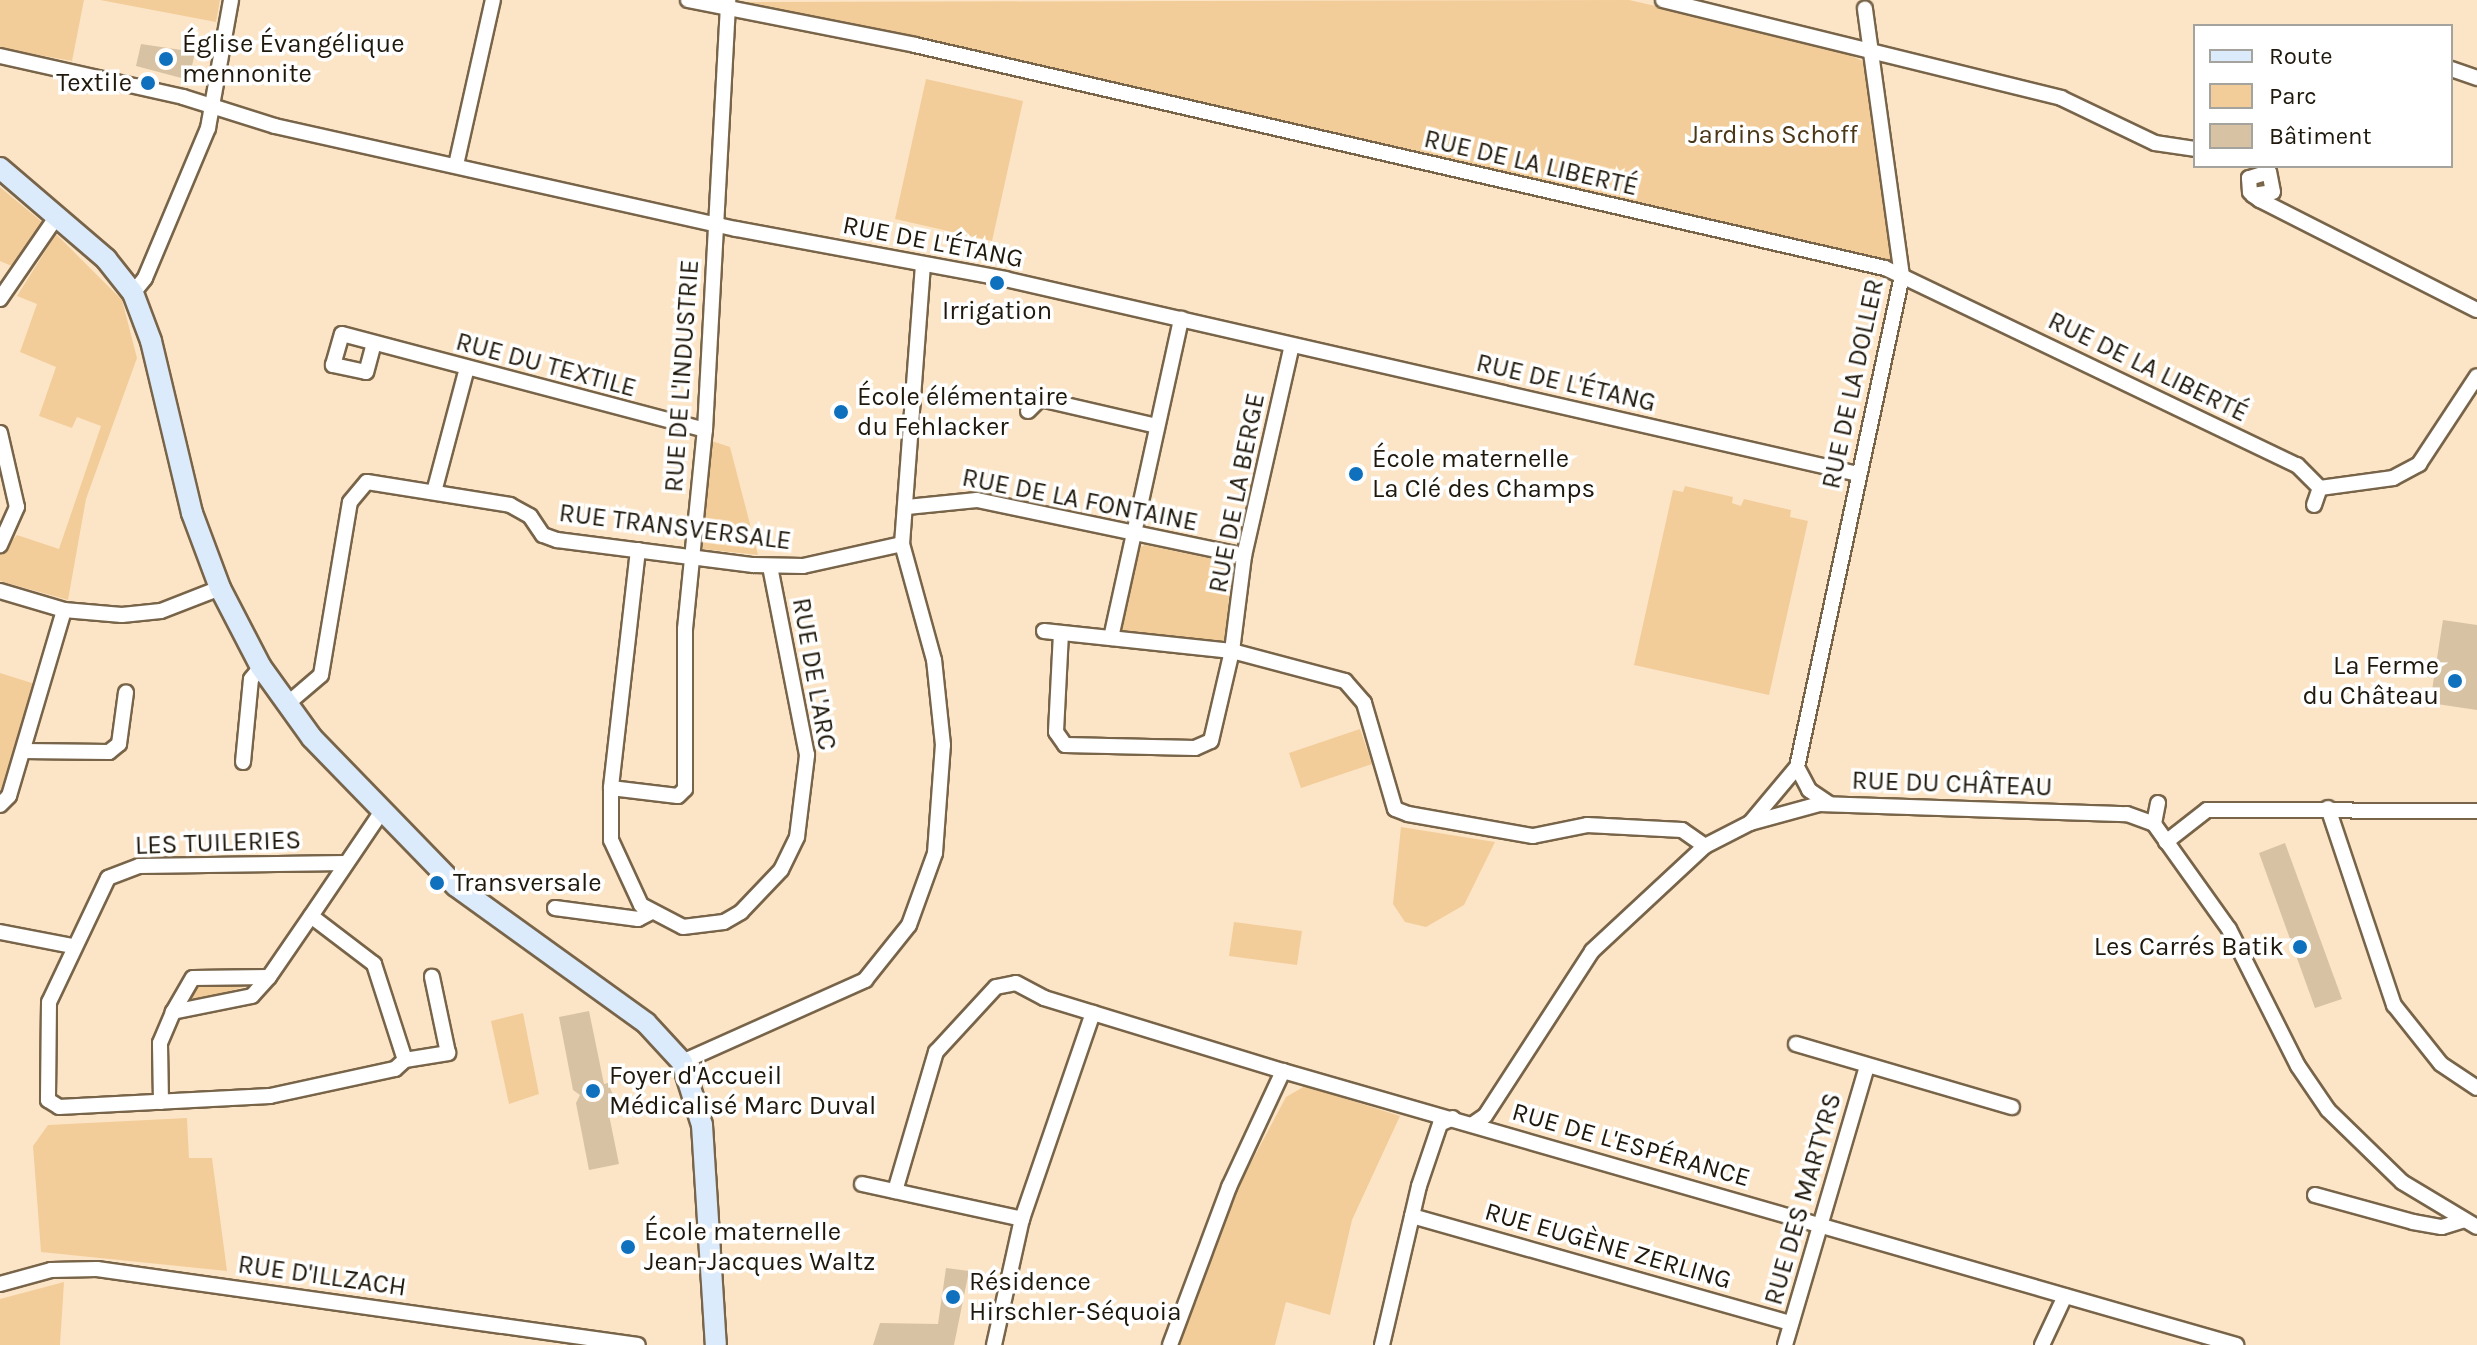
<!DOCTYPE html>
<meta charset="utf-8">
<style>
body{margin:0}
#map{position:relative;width:2477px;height:1345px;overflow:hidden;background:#fce5c7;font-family:Karla,sans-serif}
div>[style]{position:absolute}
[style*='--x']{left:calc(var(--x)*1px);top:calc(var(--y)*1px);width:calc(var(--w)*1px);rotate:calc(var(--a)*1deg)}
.green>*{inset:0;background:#f3cd99}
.building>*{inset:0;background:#d8c2a4}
.roads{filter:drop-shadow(2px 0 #786449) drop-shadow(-2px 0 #786449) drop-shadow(0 2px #786449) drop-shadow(0 -2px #786449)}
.minor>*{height:14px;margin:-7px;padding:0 7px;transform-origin:7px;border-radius:7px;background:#fff}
.secondary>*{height:20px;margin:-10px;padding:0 10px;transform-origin:10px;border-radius:10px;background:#dbebfc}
.dots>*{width:22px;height:22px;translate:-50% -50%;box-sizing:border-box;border:4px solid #fff;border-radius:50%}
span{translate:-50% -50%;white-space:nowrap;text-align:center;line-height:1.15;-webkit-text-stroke:7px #fff;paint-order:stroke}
.poi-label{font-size:26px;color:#1f180c}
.left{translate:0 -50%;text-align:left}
.right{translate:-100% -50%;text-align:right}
.park-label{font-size:26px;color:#4b3617}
.street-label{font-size:26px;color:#1f180c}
.legend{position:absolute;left:2193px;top:24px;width:260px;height:144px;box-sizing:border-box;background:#fff;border:2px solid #a5a39e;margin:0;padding:10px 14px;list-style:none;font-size:24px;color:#1f180c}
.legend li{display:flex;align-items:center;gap:16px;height:40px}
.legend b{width:40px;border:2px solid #a5a39e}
</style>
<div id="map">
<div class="green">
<i style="clip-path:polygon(0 0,84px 0,72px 61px,0 48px)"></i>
<i style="clip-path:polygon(100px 0,220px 0,216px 22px)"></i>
<i style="clip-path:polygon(1629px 0,1825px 44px,1865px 62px,1892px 265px,738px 2px)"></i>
<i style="clip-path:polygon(926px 79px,1023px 101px,992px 241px,895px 219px)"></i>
<i style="clip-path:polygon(0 187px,42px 222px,14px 267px,0 261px)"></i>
<i style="clip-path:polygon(56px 234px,122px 300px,137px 358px,86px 499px,68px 600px,0 581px,0 554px,17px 535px,59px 549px,101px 426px,77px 417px,72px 428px,39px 416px,56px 367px,20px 352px,37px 304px,17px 296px)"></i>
<i style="clip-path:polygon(709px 440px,730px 447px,758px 555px,702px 549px)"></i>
<i style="clip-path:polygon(1685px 486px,1733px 497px,1732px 503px,1741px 506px,1744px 499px,1791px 510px,1790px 517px,1808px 521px,1769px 695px,1634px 665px,1673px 490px,1683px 492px)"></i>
<i style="clip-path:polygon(1145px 545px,1232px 563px,1225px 642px,1121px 630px,1136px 549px)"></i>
<i style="clip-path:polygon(0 673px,35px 684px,0 795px)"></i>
<i style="clip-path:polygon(1360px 729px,1372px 764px,1301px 788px,1289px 753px)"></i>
<i style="clip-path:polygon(1401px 827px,1495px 842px,1464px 905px,1426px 927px,1405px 922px,1393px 904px)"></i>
<i style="clip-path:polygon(1234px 922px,1302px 931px,1297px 965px,1229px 956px)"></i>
<i style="clip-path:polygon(194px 983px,245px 984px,247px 986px,197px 1000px,189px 997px)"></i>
<i style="clip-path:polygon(523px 1013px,539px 1094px,509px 1104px,491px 1021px)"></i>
<i style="clip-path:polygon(1305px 1086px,1400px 1116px,1352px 1220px,1330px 1315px,1286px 1302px,1275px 1345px,1179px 1345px,1228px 1206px,1286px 1097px)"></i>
<i style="clip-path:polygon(187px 1118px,189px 1158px,212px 1158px,227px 1271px,41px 1252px,33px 1146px,48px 1125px)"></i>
<i style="clip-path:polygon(64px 1282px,60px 1345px,0 1345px,0 1299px)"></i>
</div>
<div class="building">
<i style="clip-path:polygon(141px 44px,195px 52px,189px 80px,136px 66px)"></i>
<i style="clip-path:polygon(2443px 620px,2477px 625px,2477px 710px,2430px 703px)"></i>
<i style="clip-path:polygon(2285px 843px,2342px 999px,2315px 1008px,2259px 853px)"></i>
<i style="clip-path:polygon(589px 1011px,604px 1084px,608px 1083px,617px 1104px,609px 1115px,619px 1164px,589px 1170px,576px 1103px,580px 1095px,573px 1090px,559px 1017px)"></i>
<i style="clip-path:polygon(946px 1268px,969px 1271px,954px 1345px,873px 1345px,880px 1323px,938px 1324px)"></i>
</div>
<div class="roads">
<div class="minor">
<i style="--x:688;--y:0;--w:231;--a:11.2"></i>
<i style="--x:915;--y:45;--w:995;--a:12.95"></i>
<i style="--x:1885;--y:268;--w:457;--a:25.6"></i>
<i style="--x:2297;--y:465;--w:33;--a:45"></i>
<i style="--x:1663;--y:0;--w:410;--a:13.8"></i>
<i style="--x:2061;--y:98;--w:104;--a:25.6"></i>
<i style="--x:2155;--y:143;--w:40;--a:8.5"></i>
<i style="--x:0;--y:56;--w:188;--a:12.6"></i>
<i style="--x:183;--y:97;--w:96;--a:17.5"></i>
<i style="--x:275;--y:126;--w:472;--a:12.6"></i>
<i style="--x:736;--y:229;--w:274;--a:10.5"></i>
<i style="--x:1005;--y:279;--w:875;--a:12.88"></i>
<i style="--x:2451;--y:69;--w:28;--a:19"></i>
<i style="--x:456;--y:165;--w:169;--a:-77.4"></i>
<i style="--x:2253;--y:195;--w:20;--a:-9"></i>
<i style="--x:2273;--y:192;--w:20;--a:-101"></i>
<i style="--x:2269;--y:172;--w:21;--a:163"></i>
<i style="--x:2249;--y:178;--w:14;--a:86"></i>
<i style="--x:2250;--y:192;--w:4;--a:45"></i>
<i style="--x:2253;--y:195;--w:9;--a:36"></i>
<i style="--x:2260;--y:200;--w:243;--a:26.9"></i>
<i style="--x:133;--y:293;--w:19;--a:-51"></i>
<i style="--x:145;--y:278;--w:163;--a:-67.2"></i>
<i style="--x:208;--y:128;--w:130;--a:-79.8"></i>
<i style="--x:0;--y:299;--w:101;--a:-55.5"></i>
<i style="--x:374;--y:343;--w:30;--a:105"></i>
<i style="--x:366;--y:372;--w:34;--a:-168"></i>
<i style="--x:333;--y:365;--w:32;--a:-74"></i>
<i style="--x:342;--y:334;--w:375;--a:14.8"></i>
<i style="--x:1028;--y:411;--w:17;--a:-45"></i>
<i style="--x:1040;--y:399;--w:120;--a:13"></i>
<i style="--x:0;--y:433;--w:76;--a:77.1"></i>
<i style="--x:17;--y:507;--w:42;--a:114.1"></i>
<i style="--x:434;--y:492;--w:128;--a:-75.1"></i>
<i style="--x:2314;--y:505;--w:18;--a:-71"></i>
<i style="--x:2320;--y:488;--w:74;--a:-7.8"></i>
<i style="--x:2393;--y:478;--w:30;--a:-28"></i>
<i style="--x:2419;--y:464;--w:105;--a:-56.6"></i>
<i style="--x:907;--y:507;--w:70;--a:-5.7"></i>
<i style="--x:977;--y:500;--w:273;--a:11.8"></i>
<i style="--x:638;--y:550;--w:240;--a:96.5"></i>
<i style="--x:611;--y:788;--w:52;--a:90"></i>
<i style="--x:611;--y:840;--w:72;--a:65.2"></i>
<i style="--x:641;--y:905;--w:47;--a:27.6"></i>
<i style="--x:683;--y:927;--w:41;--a:-7"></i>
<i style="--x:724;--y:922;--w:20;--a:-30"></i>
<i style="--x:741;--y:912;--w:58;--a:-46.4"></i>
<i style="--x:781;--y:870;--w:37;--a:-64"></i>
<i style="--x:797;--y:837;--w:83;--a:-83"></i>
<i style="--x:807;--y:755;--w:192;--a:-101.1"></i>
<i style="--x:0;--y:591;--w:67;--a:16.5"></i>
<i style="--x:64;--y:610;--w:58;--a:4.9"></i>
<i style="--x:122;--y:615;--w:39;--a:-6"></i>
<i style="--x:161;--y:611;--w:63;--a:-21.3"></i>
<i style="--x:1044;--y:631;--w:189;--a:6.1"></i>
<i style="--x:1232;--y:651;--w:117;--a:14.9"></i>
<i style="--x:1345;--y:681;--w:29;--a:49"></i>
<i style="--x:1364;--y:703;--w:110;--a:73.7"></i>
<i style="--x:1395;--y:809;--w:14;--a:21"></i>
<i style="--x:1408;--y:814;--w:127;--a:10"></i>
<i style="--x:1533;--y:836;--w:55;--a:-11.5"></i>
<i style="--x:1587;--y:825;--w:95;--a:3"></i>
<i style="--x:1682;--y:830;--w:28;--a:35"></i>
<i style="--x:1061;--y:633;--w:99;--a:92.9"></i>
<i style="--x:1056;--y:732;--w:16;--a:55"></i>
<i style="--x:1065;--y:745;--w:130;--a:1.3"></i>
<i style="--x:1195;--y:748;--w:17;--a:-24"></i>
<i style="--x:1211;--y:741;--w:92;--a:-76.9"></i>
<i style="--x:1232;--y:651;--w:96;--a:-82.8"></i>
<i style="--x:1244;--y:556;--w:216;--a:-77.2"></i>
<i style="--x:1111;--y:638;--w:327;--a:-77.6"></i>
<i style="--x:286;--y:705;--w:46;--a:-40.6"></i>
<i style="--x:321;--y:675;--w:175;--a:-80.5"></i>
<i style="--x:350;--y:502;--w:26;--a:-50"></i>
<i style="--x:367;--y:482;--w:145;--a:9.1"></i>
<i style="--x:510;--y:505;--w:23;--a:29"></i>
<i style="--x:530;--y:516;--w:23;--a:56"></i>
<i style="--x:543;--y:535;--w:15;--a:20"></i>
<i style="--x:557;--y:540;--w:198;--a:7.3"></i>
<i style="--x:753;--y:565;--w:50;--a:1.1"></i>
<i style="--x:803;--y:566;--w:101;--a:-12.5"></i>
<i style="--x:23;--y:751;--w:86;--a:0.7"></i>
<i style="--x:109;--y:752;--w:13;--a:-39"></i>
<i style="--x:119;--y:744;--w:52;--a:-82.3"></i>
<i style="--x:243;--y:762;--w:83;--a:-84.5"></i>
<i style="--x:251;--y:679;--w:16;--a:-50"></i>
<i style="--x:1797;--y:767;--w:26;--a:62"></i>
<i style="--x:1809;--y:790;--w:25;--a:34"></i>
<i style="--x:611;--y:788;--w:67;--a:6.8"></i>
<i style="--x:678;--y:796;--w:10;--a:-45"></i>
<i style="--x:685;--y:789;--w:160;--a:-90"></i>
<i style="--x:685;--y:629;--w:200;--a:-84.3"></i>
<i style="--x:705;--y:430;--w:430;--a:-86.9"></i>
<i style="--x:2158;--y:803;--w:21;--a:101"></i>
<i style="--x:2154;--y:824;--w:129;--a:54.5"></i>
<i style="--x:2229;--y:929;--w:153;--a:63.3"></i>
<i style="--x:2298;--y:1066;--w:53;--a:55.7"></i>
<i style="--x:2328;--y:1110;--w:103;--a:44.2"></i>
<i style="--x:2402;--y:1182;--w:87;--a:31"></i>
<i style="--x:0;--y:805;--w:13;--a:-45"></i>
<i style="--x:9;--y:796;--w:194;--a:-73.5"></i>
<i style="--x:2328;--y:808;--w:208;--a:71.5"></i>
<i style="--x:2394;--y:1005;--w:75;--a:51.5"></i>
<i style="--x:2441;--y:1064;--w:43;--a:33.7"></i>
<i style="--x:1750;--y:823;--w:73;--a:-50"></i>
<i style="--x:1797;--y:767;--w:502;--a:-77.93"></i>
<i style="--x:1902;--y:276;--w:270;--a:-97.9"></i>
<i style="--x:2166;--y:842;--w:52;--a:-38"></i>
<i style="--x:2207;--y:810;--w:270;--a:0.2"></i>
<i style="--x:346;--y:863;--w:207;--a:179.2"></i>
<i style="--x:139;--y:866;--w:33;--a:159"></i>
<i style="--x:108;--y:878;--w:137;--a:115.4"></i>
<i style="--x:49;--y:1002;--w:98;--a:90.6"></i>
<i style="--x:48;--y:1100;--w:13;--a:32"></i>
<i style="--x:59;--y:1107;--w:211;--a:-3"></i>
<i style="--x:270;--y:1096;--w:128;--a:-12.2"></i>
<i style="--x:395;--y:1069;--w:13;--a:-42"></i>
<i style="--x:405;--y:1060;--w:101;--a:-107.9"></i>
<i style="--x:374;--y:964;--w:79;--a:-142.7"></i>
<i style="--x:311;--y:916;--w:123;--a:-55.9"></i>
<i style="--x:555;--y:908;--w:84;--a:7.5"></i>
<i style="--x:638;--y:919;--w:13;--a:-27"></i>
<i style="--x:0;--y:932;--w:73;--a:11"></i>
<i style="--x:269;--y:977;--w:25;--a:132"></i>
<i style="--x:252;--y:996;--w:81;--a:168.6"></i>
<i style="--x:173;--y:1012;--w:39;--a:-60"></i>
<i style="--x:193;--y:978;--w:76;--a:-0.8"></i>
<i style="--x:269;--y:977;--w:74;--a:-55.5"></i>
<i style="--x:1796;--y:1044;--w:225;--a:16.3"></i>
<i style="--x:405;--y:1060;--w:44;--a:-9.2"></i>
<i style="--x:448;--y:1053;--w:78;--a:-101.9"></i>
<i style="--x:682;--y:1062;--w:201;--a:-24.1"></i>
<i style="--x:865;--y:980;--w:70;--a:-51.3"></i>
<i style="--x:909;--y:925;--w:77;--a:-70.1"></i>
<i style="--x:935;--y:853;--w:108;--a:-85.8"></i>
<i style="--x:943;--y:745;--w:85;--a:-96"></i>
<i style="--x:934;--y:660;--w:120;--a:-105.4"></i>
<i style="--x:902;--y:544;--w:279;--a:-85.7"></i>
<i style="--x:161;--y:1102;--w:59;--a:-91"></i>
<i style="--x:160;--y:1043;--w:34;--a:-67"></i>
<i style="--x:1473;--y:1124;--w:14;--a:-34"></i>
<i style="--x:1485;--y:1116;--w:197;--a:-57"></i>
<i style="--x:1592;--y:951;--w:154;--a:-42.9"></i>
<i style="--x:1705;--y:846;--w:51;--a:-27.1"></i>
<i style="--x:1750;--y:823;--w:72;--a:-15.4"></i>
<i style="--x:1819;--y:804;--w:308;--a:1.9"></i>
<i style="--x:2127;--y:814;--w:29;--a:20"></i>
<i style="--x:862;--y:1184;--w:164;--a:12.3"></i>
<i style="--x:895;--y:1191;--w:145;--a:-73.6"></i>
<i style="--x:936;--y:1052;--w:88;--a:-47.3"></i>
<i style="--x:996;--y:987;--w:20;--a:-11"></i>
<i style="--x:1016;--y:983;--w:32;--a:28"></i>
<i style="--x:1044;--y:998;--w:250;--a:17"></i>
<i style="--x:1283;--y:1071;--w:992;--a:16.04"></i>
<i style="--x:2315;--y:1195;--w:102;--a:15.4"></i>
<i style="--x:2413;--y:1222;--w:29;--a:10"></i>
<i style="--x:2442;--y:1227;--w:21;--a:-17"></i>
<i style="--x:1412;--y:1216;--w:394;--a:15.8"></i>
<i style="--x:0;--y:1284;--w:53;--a:-15.4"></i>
<i style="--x:51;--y:1270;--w:46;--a:-1.2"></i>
<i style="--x:97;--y:1269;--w:546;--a:8"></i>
<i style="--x:994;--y:1345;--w:129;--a:-77.5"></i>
<i style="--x:1022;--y:1219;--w:218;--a:-71"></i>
<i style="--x:1170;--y:1345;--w:169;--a:-69.5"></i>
<i style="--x:1229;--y:1187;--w:128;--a:-65"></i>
<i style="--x:1382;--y:1345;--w:163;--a:-76.9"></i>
<i style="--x:1419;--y:1186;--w:65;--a:-71.3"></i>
<i style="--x:1440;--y:1124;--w:14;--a:-25"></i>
<i style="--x:1785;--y:1345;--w:291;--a:-73.6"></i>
<i style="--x:2042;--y:1345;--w:54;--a:-64.9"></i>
</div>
<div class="secondary">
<i style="--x:0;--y:168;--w:140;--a:40.6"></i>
<i style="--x:106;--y:259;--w:43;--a:51.5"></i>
<i style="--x:133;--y:293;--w:51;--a:69.4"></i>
<i style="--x:151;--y:341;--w:177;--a:76.6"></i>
<i style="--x:192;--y:513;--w:80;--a:69.5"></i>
<i style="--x:220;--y:588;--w:89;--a:62.6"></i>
<i style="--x:261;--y:667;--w:87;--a:54.3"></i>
<i style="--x:312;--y:738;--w:206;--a:45.8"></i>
<i style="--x:456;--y:886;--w:234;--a:35.8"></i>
<i style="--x:646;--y:1023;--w:53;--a:47.3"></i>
<i style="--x:682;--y:1062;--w:66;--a:72.4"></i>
<i style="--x:702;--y:1125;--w:220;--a:86.4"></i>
</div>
</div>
<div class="dots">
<i style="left:166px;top:59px;background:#0f71bd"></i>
<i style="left:148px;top:83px;background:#0f71bd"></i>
<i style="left:997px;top:283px;background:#0f71bd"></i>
<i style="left:841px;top:412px;background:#0f71bd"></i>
<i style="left:1356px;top:474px;background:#0f71bd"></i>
<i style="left:2455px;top:681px;background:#0f71bd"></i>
<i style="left:437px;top:883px;background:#0f71bd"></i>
<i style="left:2300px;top:947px;background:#0f71bd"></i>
<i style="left:593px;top:1091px;background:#0f71bd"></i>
<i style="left:628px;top:1247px;background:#0f71bd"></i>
<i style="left:953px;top:1297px;background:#0f71bd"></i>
</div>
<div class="poi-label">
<span class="left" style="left:182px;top:59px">Église Évangélique<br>mennonite</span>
<span class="right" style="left:132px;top:83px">Textile</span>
<span style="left:997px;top:311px">Irrigation</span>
<span class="left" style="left:857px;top:412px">École élémentaire<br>du Fehlacker</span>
<span class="left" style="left:1372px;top:474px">École maternelle<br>La Clé des Champs</span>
<span class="right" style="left:2439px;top:681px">La Ferme<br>du Château</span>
<span class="left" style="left:453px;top:883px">Transversale</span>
<span class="right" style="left:2284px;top:947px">Les Carrés Batik</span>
<span class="left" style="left:609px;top:1091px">Foyer d'Accueil<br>Médicalisé Marc Duval</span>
<span class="left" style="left:644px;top:1247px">École maternelle<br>Jean-Jacques Waltz</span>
<span class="left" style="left:969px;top:1297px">Résidence<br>Hirschler-Séquoia</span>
</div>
<div class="park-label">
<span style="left:1773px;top:135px">Jardins Schoff</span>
</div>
<div class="street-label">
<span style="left:1531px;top:163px;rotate:13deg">RUE DE LA LIBERTÉ</span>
<span style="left:933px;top:242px;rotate:11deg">RUE DE L'ÉTANG</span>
<span style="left:546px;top:365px;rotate:15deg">RUE DU TEXTILE</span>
<span style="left:2148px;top:367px;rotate:26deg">RUE DE LA LIBERTÉ</span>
<span style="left:682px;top:376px;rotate:-86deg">RUE DE L'INDUSTRIE</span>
<span style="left:1566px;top:383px;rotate:13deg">RUE DE L'ÉTANG</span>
<span style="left:1853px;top:384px;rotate:-78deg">RUE DE LA DOLLER</span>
<span style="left:1237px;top:493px;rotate:-79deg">RUE DE LA BERGE</span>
<span style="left:1080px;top:500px;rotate:11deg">RUE DE LA FONTAINE</span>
<span style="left:675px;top:527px;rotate:7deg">RUE TRANSVERSALE</span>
<span style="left:814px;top:674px;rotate:80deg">RUE DE L'ARC</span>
<span style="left:1952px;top:784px;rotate:2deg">RUE DU CHÂTEAU</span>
<span style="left:218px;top:843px;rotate:-2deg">LES TUILERIES</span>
<span style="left:1631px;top:1145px;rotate:16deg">RUE DE L'ESPÉRANCE</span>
<span style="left:1803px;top:1199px;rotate:-74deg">RUE DES MARTYRS</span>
<span style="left:1608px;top:1246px;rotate:16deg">RUE EUGÈNE ZERLING</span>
<span style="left:322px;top:1276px;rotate:8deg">RUE D'ILLZACH</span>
</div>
<ul class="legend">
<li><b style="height:10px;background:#dbebfc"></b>Route</li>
<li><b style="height:22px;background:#f3cd99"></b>Parc</li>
<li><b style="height:22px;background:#d8c2a4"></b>Bâtiment</li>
</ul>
</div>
